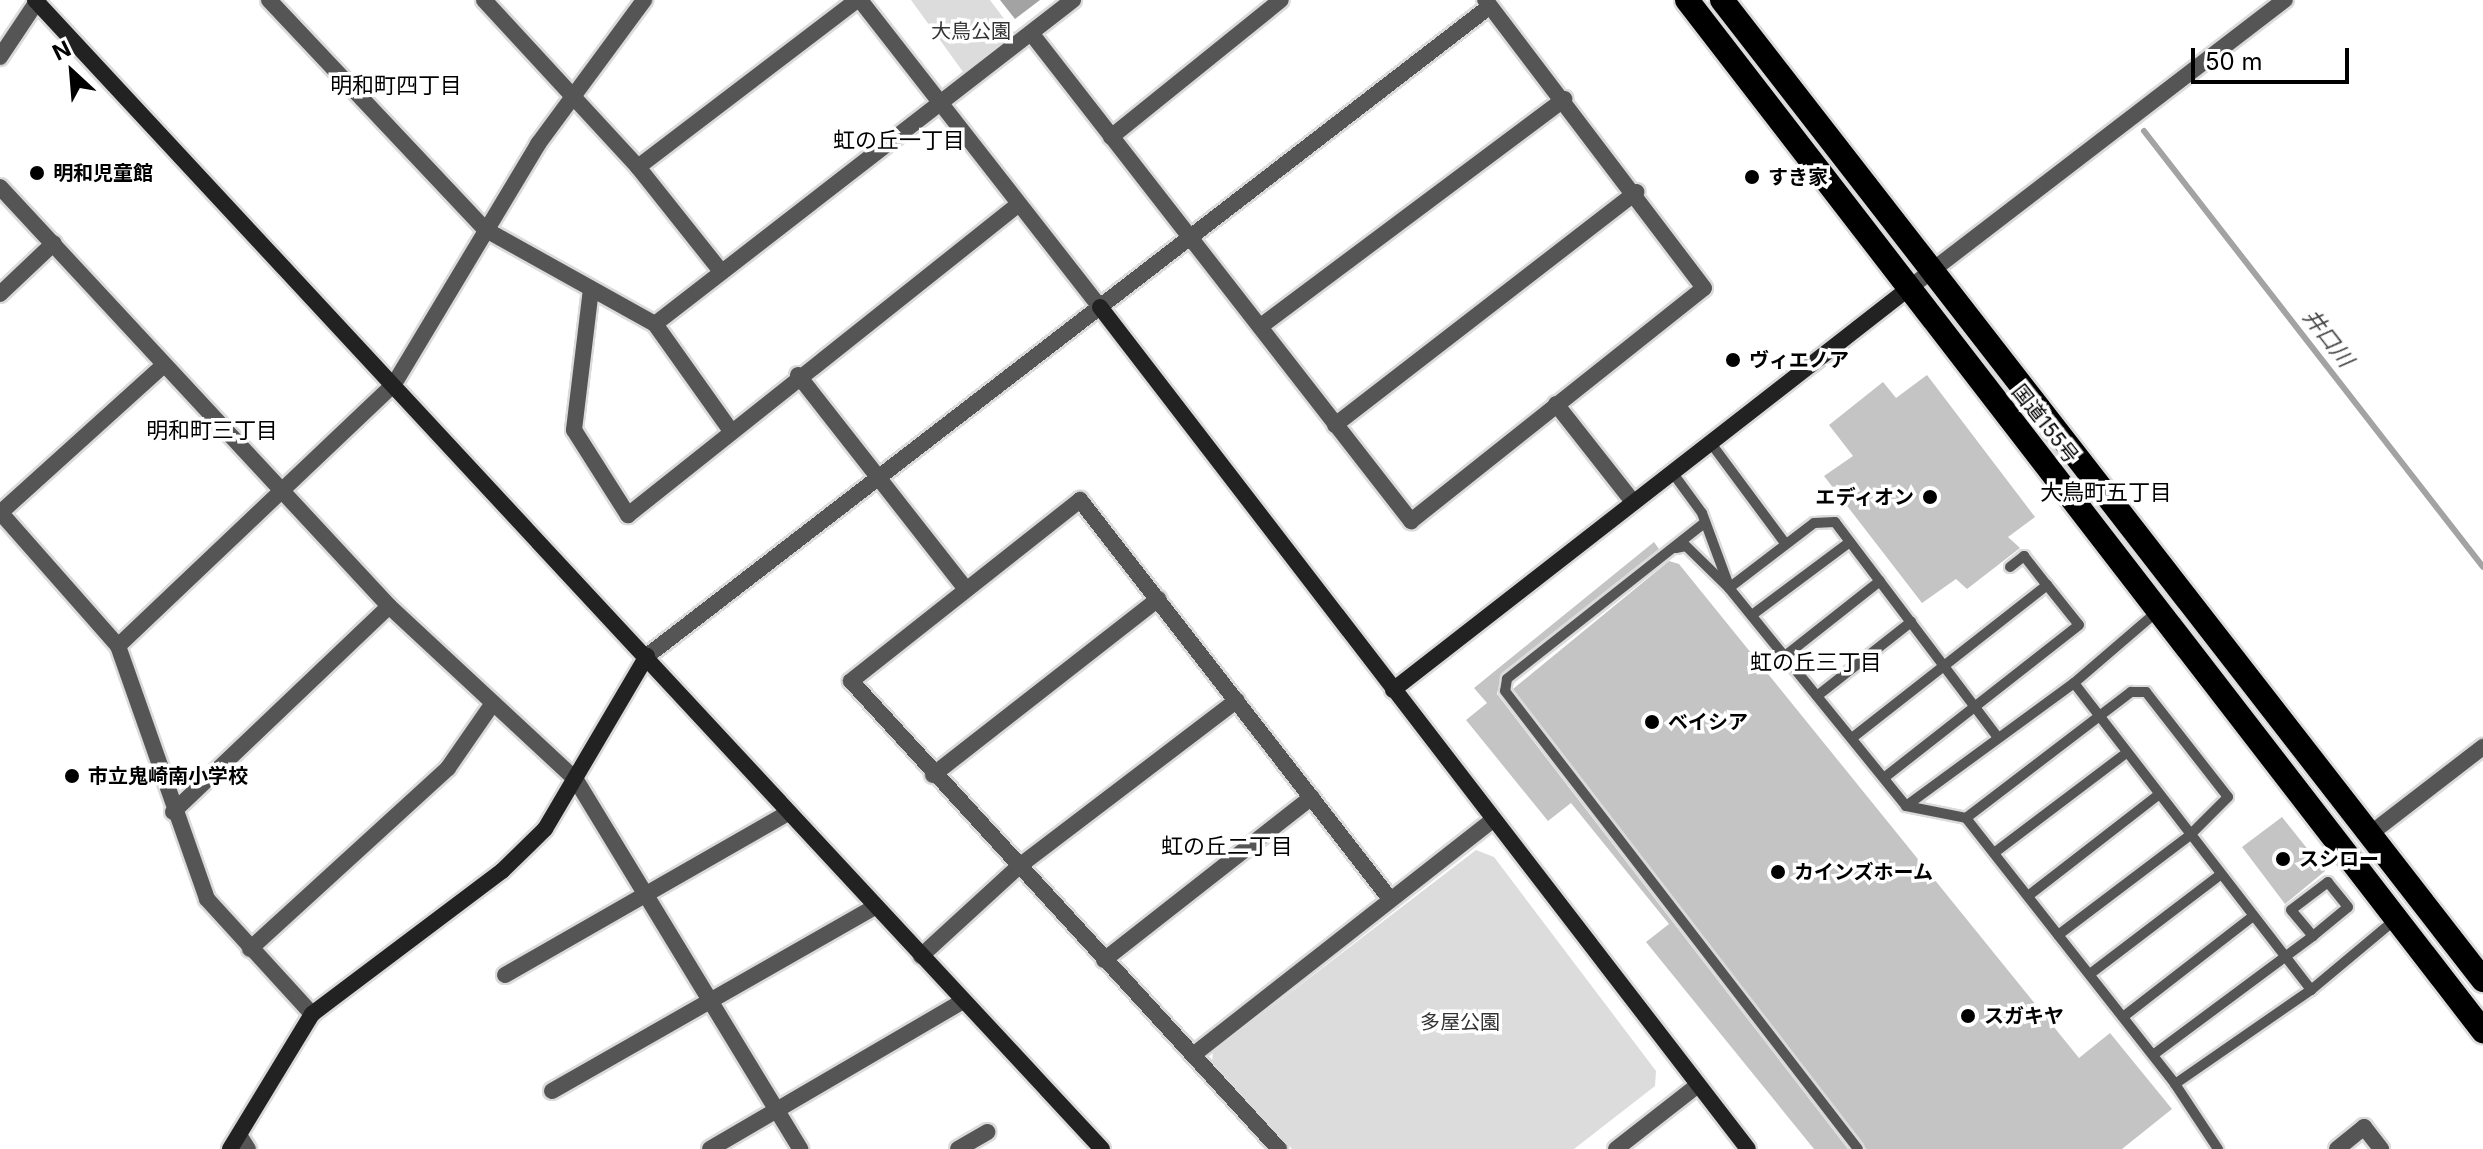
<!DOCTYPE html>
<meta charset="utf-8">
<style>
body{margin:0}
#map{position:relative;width:2483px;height:1149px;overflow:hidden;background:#fff;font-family:Inter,"Noto Sans JP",sans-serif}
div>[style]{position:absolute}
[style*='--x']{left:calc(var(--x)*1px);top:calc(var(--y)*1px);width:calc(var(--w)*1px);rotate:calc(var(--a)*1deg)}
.green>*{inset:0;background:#dcdcdc}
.water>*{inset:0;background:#a3a3a3}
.stream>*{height:6px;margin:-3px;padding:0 3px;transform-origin:3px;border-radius:3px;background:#a3a3a3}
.building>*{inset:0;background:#c4c4c4}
.roads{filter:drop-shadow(2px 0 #dbdbdb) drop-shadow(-2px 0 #dbdbdb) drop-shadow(0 2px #dbdbdb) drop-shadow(0 -2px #dbdbdb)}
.lane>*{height:10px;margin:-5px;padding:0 5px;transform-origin:5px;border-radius:5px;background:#555}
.street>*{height:16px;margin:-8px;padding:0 8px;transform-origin:8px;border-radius:8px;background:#555}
.secondary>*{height:16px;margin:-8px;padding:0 8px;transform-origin:8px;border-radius:8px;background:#222}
.highway>*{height:24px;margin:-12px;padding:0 12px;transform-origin:12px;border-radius:12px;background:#000}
.dots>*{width:22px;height:22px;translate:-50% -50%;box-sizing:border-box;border:4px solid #fff;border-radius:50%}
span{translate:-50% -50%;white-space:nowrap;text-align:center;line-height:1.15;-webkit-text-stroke:7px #fff;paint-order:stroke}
.park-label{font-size:20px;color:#333}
.poi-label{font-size:20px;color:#000;font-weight:700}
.left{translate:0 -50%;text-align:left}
.right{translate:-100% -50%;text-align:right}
.street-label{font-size:20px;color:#000}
.neighbourhood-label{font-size:22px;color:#000}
.water-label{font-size:22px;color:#444;font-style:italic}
.north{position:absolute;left:32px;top:32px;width:80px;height:80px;-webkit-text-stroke:6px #fff;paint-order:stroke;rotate:334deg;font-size:22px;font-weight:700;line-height:32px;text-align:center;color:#000}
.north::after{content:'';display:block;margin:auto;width:28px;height:36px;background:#000;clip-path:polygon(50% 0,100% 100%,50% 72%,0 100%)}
.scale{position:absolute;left:2191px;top:48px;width:158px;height:36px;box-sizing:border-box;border:4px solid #000;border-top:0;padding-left:10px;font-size:24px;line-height:28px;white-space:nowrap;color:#000;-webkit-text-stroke:6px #fff;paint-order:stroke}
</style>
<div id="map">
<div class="green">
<i style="clip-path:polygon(911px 0,990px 0,1017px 36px,966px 76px)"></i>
<i style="clip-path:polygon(1476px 850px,1494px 857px,1656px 1071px,1655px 1086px,1574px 1149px,1292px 1149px,1212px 1063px,1213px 1052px)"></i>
</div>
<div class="water">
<i style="clip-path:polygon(1000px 0,1040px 0,1015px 19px)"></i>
</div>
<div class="stream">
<i style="--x:2144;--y:131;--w:552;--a:52.13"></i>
</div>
<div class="building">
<i style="clip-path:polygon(1927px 375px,2035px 517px,2008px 537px,2020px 548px,1967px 589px,1956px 579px,1922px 603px,1824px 476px,1853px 456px,1829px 425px,1883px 382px,1896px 398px)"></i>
<i style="clip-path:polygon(1654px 542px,1659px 549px,1502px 673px,1497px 694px,1848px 1149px,1814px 1149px,1646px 942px,1669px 924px,1571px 803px,1548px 821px,1466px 720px,1487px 703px,1474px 688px)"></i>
<i style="clip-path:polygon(1669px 561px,1679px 564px,2079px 1058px,2110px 1033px,2172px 1109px,2122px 1149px,1866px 1149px,1513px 689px)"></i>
<i style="clip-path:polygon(2282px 817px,2325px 871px,2285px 904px,2242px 847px)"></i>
</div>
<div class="roads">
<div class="lane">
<i style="--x:1710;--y:442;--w:126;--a:53.4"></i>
<i style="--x:1672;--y:472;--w:51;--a:53.8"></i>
<i style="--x:1702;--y:513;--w:78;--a:69.7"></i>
<i style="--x:1703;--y:524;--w:250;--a:141.7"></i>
<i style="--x:1507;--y:679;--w:12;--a:99"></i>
<i style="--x:1505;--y:691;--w:578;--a:52.38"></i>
<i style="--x:1676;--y:548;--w:10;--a:-11"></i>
<i style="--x:1686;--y:546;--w:60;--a:44.3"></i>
<i style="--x:1729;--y:588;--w:281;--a:50.9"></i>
<i style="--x:1906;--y:806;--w:61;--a:11.3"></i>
<i style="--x:1966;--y:818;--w:338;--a:51.8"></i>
<i style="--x:2175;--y:1084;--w:78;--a:56.5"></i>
<i style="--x:2010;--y:567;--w:18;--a:-38"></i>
<i style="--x:2024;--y:556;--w:37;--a:52"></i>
<i style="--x:1729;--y:588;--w:107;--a:-37.4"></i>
<i style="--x:1814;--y:523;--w:21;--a:-3"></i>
<i style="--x:1835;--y:522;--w:267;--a:52.9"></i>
<i style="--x:1752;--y:615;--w:122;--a:-36.7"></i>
<i style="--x:1785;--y:656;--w:121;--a:-38.3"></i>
<i style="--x:2074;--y:683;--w:388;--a:52.3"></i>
<i style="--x:1817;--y:696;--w:120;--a:-38.2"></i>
<i style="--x:1852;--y:738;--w:248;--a:-38.1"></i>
<i style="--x:2047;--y:585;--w:51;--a:51.3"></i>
<i style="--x:2079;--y:625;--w:248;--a:141.9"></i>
<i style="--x:1906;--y:806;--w:208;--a:-36.2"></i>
<i style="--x:2074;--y:683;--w:112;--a:-40.7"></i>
<i style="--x:1966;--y:818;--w:208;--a:-37.4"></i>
<i style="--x:2131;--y:692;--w:15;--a:0"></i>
<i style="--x:2146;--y:692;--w:133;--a:52"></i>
<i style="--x:2228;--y:797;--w:55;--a:135"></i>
<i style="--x:2189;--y:836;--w:164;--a:142.9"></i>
<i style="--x:1994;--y:853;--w:166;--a:-37.1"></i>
<i style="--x:2028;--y:896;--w:165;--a:-37.8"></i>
<i style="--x:2090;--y:974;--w:163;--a:-37.3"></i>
<i style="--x:2123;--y:1017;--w:163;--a:-37.8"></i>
<i style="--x:2153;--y:1055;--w:199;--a:-36.6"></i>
<i style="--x:2313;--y:936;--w:45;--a:-39.6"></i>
<i style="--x:2348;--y:907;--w:32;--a:-129"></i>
<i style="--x:2328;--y:882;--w:46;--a:142.9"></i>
<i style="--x:2291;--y:910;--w:34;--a:50"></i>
<i style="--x:2175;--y:1084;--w:165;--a:-34.7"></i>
<i style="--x:2311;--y:990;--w:112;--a:-39.9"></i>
</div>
<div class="street">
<i style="--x:269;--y:0;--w:316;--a:46.7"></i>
<i style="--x:486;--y:230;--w:193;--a:29.1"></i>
<i style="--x:655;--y:324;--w:128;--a:54.6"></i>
<i style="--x:484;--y:0;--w:227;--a:47.3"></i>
<i style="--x:638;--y:167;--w:130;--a:51.5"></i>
<i style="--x:860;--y:0;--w:390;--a:52"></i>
<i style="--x:1031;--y:33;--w:619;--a:52.09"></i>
<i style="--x:1411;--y:521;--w:374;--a:-38.5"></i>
<i style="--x:1704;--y:288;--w:362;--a:-127.2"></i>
<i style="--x:0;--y:57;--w:69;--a:-56.3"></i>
<i style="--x:1111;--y:137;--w:218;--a:-38.9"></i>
<i style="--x:638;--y:167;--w:275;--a:-37.3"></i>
<i style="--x:0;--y:187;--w:572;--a:47.13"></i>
<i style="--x:389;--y:606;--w:255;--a:42.9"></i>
<i style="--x:576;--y:780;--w:432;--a:58.7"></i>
<i style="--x:591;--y:289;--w:142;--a:96.9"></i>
<i style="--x:574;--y:430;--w:101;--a:57.6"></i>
<i style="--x:628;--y:515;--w:497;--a:-38.5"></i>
<i style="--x:1908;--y:289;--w:475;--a:-37.5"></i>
<i style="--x:0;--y:294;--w:74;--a:-43.4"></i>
<i style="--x:655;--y:324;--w:529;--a:-37.78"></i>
<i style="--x:1261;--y:326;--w:379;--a:-36.8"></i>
<i style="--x:798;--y:375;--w:271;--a:51.9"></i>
<i style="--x:1556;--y:404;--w:125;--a:51.8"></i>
<i style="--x:1335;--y:425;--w:381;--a:-37.7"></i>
<i style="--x:0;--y:512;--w:179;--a:48.6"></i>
<i style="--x:118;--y:646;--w:268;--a:70.6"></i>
<i style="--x:207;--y:899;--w:156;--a:47.6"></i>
<i style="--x:0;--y:513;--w:221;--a:-42.1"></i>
<i style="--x:118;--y:646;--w:381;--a:-43.5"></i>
<i style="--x:394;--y:384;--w:280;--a:-59"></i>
<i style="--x:538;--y:144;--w:179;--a:-53.6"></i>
<i style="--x:647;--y:656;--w:1064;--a:-37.63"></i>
<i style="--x:933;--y:775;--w:286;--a:-38"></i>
<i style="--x:173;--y:812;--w:298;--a:-43.6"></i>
<i style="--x:2370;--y:834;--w:143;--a:-37.6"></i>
<i style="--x:250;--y:949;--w:268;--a:-42.4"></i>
<i style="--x:448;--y:768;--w:79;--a:-55.3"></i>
<i style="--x:921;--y:956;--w:132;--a:-42.5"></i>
<i style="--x:1018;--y:867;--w:275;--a:-37.3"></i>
<i style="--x:1104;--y:960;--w:264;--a:-38.1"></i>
<i style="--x:505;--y:975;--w:326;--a:-29.8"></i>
<i style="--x:1193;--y:1055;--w:381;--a:-38.1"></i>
<i style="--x:552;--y:1091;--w:372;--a:-29.7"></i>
<i style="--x:241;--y:1138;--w:13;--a:58"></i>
<i style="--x:710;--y:1149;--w:293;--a:-30.3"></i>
<i style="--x:958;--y:1149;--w:34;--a:-30"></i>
<i style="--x:1279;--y:1149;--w:634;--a:-132.44"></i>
<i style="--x:851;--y:681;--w:292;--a:-38.3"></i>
<i style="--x:1080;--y:500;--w:505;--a:52.15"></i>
<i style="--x:1616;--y:1149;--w:104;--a:-38"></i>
<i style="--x:2337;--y:1149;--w:35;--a:-39"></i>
<i style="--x:2364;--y:1127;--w:28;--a:52"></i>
</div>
<div class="secondary">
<i style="--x:35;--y:0;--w:1568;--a:47.12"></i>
<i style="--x:1100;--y:307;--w:1062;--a:52.42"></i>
<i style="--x:1393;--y:690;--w:653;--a:-37.91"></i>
<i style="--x:230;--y:1149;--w:158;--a:-58.7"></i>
<i style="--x:312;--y:1014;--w:238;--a:-37"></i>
<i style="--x:502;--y:871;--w:60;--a:-44.3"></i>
<i style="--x:545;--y:829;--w:201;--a:-59.5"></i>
</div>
<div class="highway">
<i style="--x:1687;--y:0;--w:1303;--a:52.33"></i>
<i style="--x:1722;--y:0;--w:1241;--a:52.17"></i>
</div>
</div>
<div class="dots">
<i style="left:37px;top:173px;background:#000"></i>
<i style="left:1752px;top:177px;background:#000"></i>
<i style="left:1733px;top:360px;background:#000"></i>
<i style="left:1930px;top:497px;background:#000"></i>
<i style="left:1652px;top:722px;background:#000"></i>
<i style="left:72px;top:776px;background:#000"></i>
<i style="left:2283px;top:859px;background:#000"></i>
<i style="left:1778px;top:872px;background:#000"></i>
<i style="left:1968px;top:1016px;background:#000"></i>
</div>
<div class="park-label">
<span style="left:971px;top:31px">大鳥公園</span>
<span style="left:1460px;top:1022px">多屋公園</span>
</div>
<div class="poi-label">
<span class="left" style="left:53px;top:173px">明和児童館</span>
<span class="left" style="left:1768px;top:177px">すき家</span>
<span class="left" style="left:1749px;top:360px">ヴィエノア</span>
<span class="right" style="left:1914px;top:497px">エディオン</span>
<span class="left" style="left:1668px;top:722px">ベイシア</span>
<span class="left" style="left:88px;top:776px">市立鬼崎南小学校</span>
<span class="left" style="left:2299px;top:859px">スシロー</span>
<span class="left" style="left:1794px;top:872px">カインズホーム</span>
<span class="left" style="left:1984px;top:1016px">スガキヤ</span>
</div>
<div class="street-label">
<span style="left:2045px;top:424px;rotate:52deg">国道155号</span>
</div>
<div class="neighbourhood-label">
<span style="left:396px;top:86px">明和町四丁目</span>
<span style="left:899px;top:141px">虹の丘一丁目</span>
<span style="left:212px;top:431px">明和町三丁目</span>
<span style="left:2106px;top:493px">大鳥町五丁目</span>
<span style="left:1816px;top:663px">虹の丘三丁目</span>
<span style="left:1227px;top:847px">虹の丘二丁目</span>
</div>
<div class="water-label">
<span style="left:2328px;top:338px;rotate:52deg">井口川</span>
</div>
<div class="north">N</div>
<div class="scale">50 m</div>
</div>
